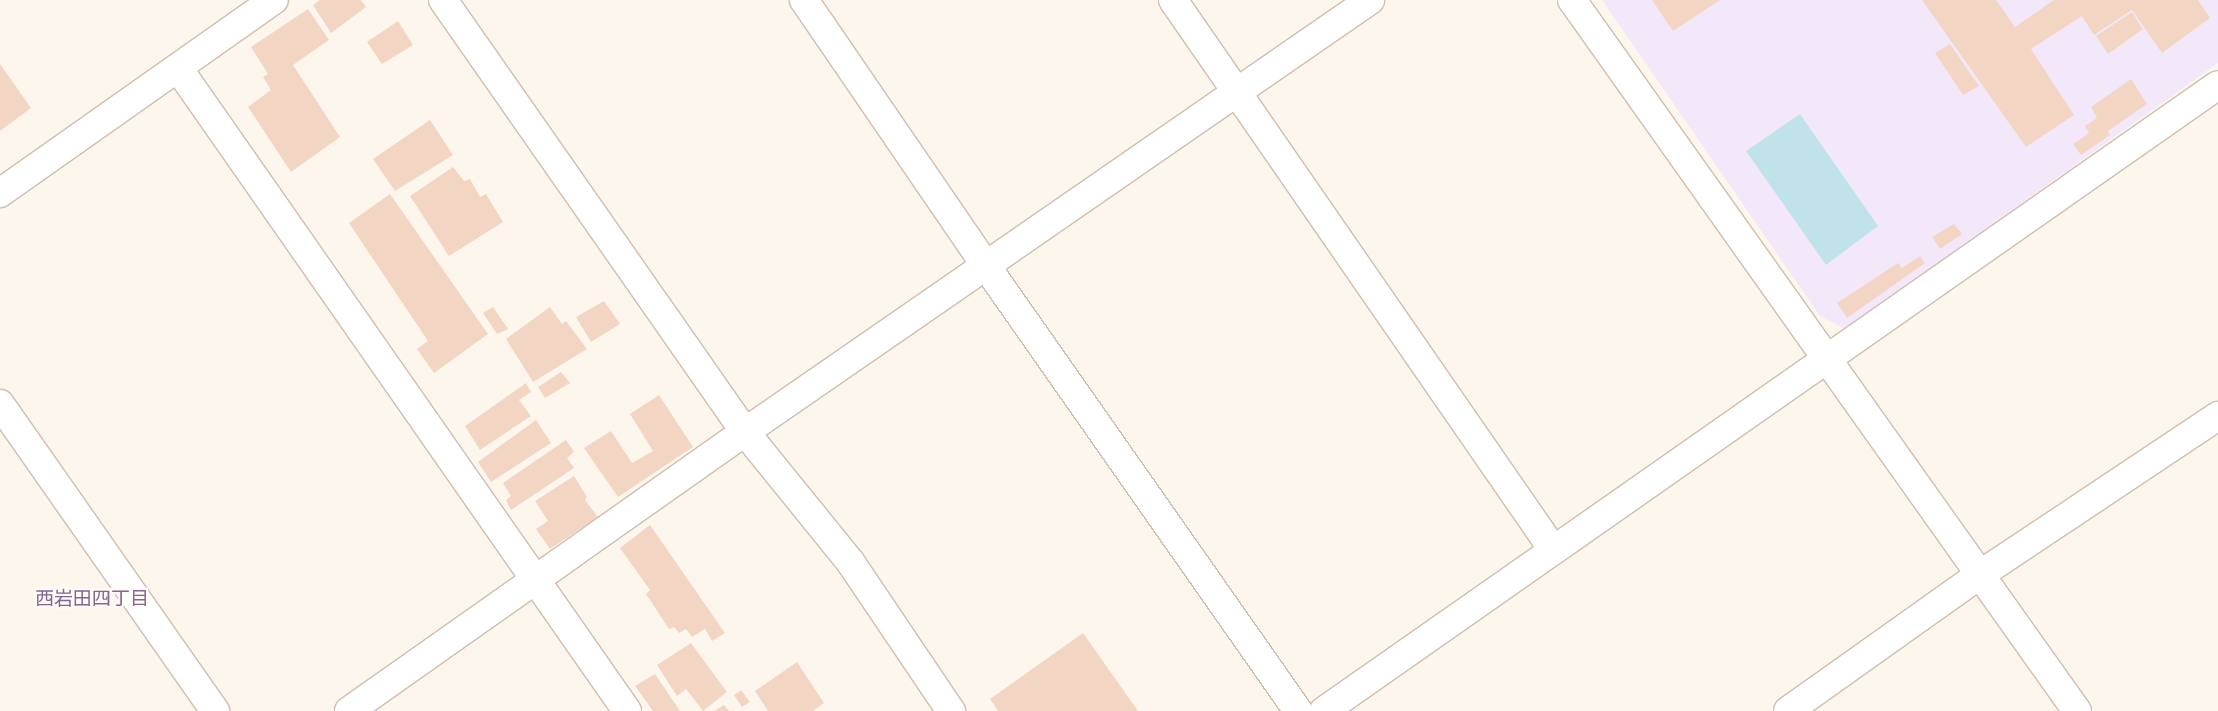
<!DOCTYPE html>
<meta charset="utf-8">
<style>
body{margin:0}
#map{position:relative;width:2218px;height:711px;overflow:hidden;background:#fdf6ec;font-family:Jost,"Noto Sans JP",sans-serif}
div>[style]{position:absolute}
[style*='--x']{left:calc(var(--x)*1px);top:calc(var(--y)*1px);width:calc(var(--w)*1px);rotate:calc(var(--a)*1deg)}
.education>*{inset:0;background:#f3e8fa}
.water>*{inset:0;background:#bfe3e8}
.building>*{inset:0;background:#f3d5c3}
.roads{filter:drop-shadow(1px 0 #d1beb0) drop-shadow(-1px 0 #d1beb0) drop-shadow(0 1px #d1beb0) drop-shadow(0 -1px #d1beb0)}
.minor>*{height:28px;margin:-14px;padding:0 14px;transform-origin:14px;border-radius:14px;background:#fff}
span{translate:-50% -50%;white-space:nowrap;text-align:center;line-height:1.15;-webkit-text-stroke:4.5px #fffaf3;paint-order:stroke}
.neighbourhood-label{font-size:19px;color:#846695}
</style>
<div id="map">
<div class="education">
<i style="clip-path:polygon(1602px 0,2218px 0,2218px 63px,1845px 329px,1820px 316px)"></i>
</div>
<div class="water">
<i style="clip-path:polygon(1800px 114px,1878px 226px,1826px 265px,1746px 151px)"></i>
</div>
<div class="building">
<i style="clip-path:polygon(320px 0,361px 0,366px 7px,331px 33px,313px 5px)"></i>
<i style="clip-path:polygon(1652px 0,1720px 0,1673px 31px)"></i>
<i style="clip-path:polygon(1922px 0,1996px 0,2015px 27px,2054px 0,2198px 0,2210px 18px,2162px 53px,2132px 10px,2094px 35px,2082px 16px,2031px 49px,2074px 115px,2026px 147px)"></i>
<i style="clip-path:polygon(308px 9px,329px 40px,293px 65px,340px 137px,291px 172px,248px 107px,271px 90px,263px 77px,268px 74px,251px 47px)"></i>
<i style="clip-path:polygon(2132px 12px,2143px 29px,2108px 54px,2096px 36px)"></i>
<i style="clip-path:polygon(398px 21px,413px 45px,382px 64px,367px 42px)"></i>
<i style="clip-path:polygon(1950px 44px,1979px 86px,1963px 95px,1935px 53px)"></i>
<i style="clip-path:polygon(0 64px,31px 108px,0 131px)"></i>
<i style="clip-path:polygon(2131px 79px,2147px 104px,2108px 131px,2110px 135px,2081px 155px,2073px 144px,2089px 133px,2085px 126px,2097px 118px,2091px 107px)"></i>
<i style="clip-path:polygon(430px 120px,453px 155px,395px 191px,373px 159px)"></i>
<i style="clip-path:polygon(453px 167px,464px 181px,470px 179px,480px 197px,486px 194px,503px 222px,449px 256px,410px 196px)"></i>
<i style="clip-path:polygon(390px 194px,488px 334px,434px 373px,417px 349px,428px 341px,349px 223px)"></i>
<i style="clip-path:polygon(1954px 224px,1962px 234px,1940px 249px,1932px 237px)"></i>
<i style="clip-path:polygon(1920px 256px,1925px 263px,1847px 318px,1837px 303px,1898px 263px,1902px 268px)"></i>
<i style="clip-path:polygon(604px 301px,620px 324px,591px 342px,576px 317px)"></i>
<i style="clip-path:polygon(493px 307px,508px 329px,497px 334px,483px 313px)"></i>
<i style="clip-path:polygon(550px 307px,562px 324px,566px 321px,587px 349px,533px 382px,506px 339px)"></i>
<i style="clip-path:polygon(561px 372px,570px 383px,545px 398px,538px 387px)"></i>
<i style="clip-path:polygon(526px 383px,531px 392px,519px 400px,531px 416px,480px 450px,465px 426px)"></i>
<i style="clip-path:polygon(659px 395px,693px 447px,618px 497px,584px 448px,611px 431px,632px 463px,653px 451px,630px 414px)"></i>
<i style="clip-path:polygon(536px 420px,551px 443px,491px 482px,478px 462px)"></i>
<i style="clip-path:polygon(566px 440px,574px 452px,567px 458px,574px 468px,511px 510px,506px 500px,511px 496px,503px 483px)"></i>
<i style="clip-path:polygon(574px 476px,587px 497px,585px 500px,598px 517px,550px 549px,536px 529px,548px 521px,535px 501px)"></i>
<i style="clip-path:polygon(650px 525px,725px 633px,712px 641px,705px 629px,692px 637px,686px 629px,679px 633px,674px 627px,669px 629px,646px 594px,650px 590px,620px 548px)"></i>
<i style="clip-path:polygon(1083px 633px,1138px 711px,998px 711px,990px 699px)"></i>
<i style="clip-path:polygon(691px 643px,727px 692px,703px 711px,686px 689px,677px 696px,657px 665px)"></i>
<i style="clip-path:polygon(797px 662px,824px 703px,813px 711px,768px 711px,755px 691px)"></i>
<i style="clip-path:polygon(655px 674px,680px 711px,653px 711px,635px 686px)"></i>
<i style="clip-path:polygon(741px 690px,750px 702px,742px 707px,734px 695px)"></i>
<i style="clip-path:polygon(724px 705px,729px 711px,714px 711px)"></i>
</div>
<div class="roads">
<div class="minor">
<i style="--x:443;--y:0;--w:527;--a:55.04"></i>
<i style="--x:745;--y:432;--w:169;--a:51"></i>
<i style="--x:851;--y:563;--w:179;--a:56"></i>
<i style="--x:804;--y:0;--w:322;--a:55.6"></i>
<i style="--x:986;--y:266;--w:543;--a:54.96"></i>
<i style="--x:1173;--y:0;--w:666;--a:55.33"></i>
<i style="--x:1572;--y:0;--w:872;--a:54.62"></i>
<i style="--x:178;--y:68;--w:784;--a:55.07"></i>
<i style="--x:0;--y:193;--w:335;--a:-35.2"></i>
<i style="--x:0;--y:404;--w:375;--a:55"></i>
<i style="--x:349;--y:711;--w:484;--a:-35.2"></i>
<i style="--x:745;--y:432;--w:760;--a:-34.65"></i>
<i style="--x:1324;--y:711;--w:1091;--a:-35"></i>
<i style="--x:1788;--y:711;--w:237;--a:-35.4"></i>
<i style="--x:1981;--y:574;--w:285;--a:-33.7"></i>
</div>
</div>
<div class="neighbourhood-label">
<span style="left:92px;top:599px">西岩田四丁目</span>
</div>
</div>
